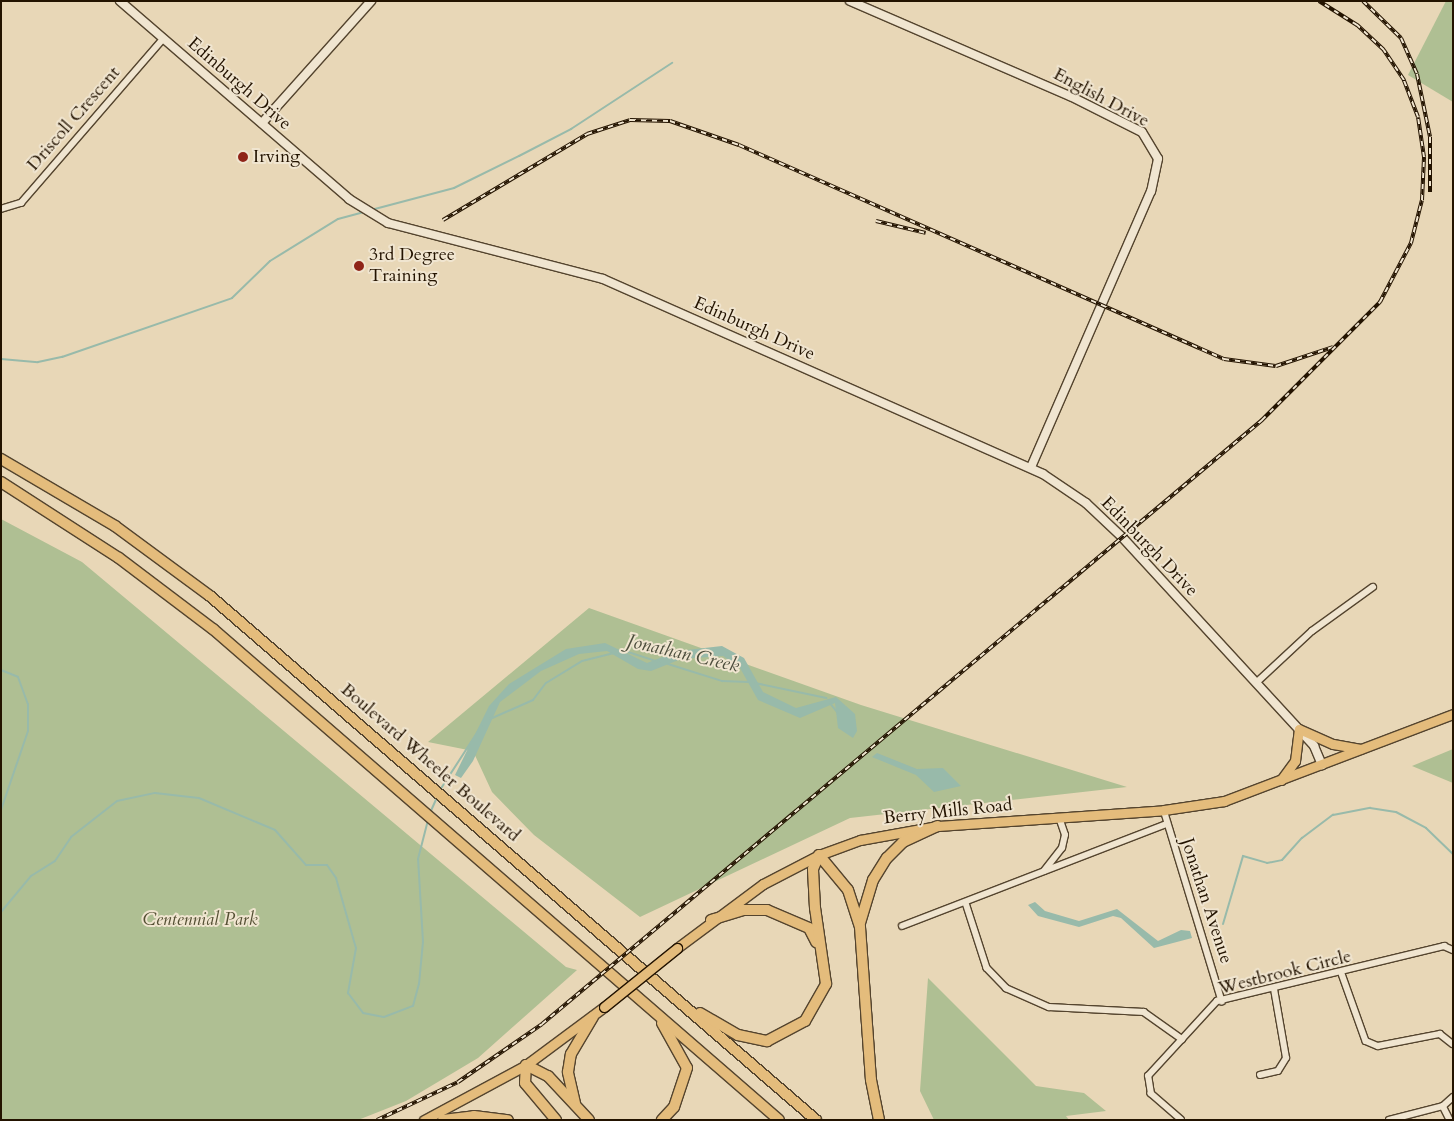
<!DOCTYPE html>
<style>
body{margin:0}
#map{position:relative;width:1454px;height:1121px;overflow:hidden;background:#e8d7b7;font-family:Cardo,serif}
div>[style]{position:absolute}
[style*='--x']{left:calc(var(--x)*1px);top:calc(var(--y)*1px);width:calc(var(--w)*1px);rotate:calc(var(--a)*1deg)}
.green>*{inset:0;background:#afbf93}
.water>*{inset:0;background:#98baaa}
.stream>*{height:2px;margin:-1px;padding:0 1px;transform-origin:1px;border-radius:1px;background:#98baaa}
.roads{filter:drop-shadow(1px 0 #54442e) drop-shadow(-1px 0 #54442e) drop-shadow(0 1px #54442e) drop-shadow(0 -1px #54442e)}
.street>*{height:5.5px;margin:-2.75px;padding:0 2.75px;transform-origin:2.75px;border-radius:2.75px;background:#f0e5d0}
.secondary>*{height:8px;margin:-4px;padding:0 4px;transform-origin:4px;border-radius:4px;background:#f0e5d0}
.primary>*{height:9px;margin:-4.5px;padding:0 4.5px;transform-origin:4.5px;border-radius:4.5px;background:#e4bc7c}
.highway>*{height:10px;margin:-5px;padding:0 5px;transform-origin:5px;border-radius:5px;background:#e4bc7c}
.rail>*{height:4px;margin-top:-2px;transform-origin:0;background:repeating-linear-gradient(90deg,#f0e5d0 0 5.5px,#231300 0 11px);box-sizing:border-box;border-block:1px solid #231300}
.bridges{filter:drop-shadow(1px 0 #231300) drop-shadow(-1px 0 #231300) drop-shadow(0 1px #231300) drop-shadow(0 -1px #231300)}
.primary-bridge>*{height:9px;margin:-4.5px;padding:0 4.5px;transform-origin:4.5px;border-radius:4.5px;background:#e4bc7c}
.dots>*{width:14px;height:14px;translate:-50% -50%;box-sizing:border-box;border:2px solid #f0e5d0;border-radius:50%}
span{translate:-50% -50%;white-space:nowrap;text-align:center;line-height:1.15;-webkit-text-stroke:4px #f0e5d0;paint-order:stroke}
.street-label{font-size:18px;color:#231300}
.poi-label{font-size:18px;color:#231300}
.left{translate:0 -50%;text-align:left}
.park-label{font-size:18px;color:#544f33;font-style:italic}
.water-label{font-size:19px;color:#4c4d3c;font-style:italic}
.frame{position:absolute;inset:0;border:2px solid #231300;pointer-events:none}
</style>
<div id="map">
<div class="green">
<i style="clip-path:polygon(1446px 1px,1453px 1px,1453px 102px,1408px 75px)"></i>
<i style="clip-path:polygon(1px 519px,82px 562px,566px 967px,577px 970px,478px 1058px,406px 1101px,358px 1120px,1px 1120px)"></i>
<i style="clip-path:polygon(589px 608px,861px 705px,1127px 787px,850px 818px,640px 917px,534px 835px,492px 792px,473px 751px,428px 742px)"></i>
<i style="clip-path:polygon(1453px 749px,1453px 783px,1412px 766px)"></i>
<i style="clip-path:polygon(928px 978px,1036px 1086px,1084px 1093px,1106px 1111px,1066px 1116px,1069px 1120px,934px 1120px,920px 1091px)"></i>
</div>
<div class="water">
<i style="clip-path:polygon(605px 643px,647px 663px,678px 651px,722px 646px,744px 658px,763px 692px,796px 708px,836px 697px,855px 714px,857px 731px,853px 738px,838px 728px,835px 703px,800px 718px,758px 700px,740px 668px,723px 656px,681px 659px,651px 671px,638px 669px,607px 651px,579px 654px,541px 671px,500px 702px,473px 761px,461px 778px,455px 775px,489px 706px,509px 684px,566px 649px)"></i>
<i style="clip-path:polygon(877px 753px,917px 769px,943px 768px,961px 786px,934px 792px,916px 775px,872px 757px)"></i>
<i style="clip-path:polygon(1035px 902px,1045px 911px,1079px 921px,1117px 909px,1158px 941px,1181px 930px,1190px 931px,1192px 938px,1154px 948px,1121px 918px,1113px 916px,1079px 927px,1038px 916px,1028px 905px)"></i>
</div>
<div class="stream">
<i style="--x:371;--y:210;--w:86;--a:-14.8"></i>
<i style="--x:454;--y:188;--w:72;--a:-26.2"></i>
<i style="--x:519;--y:156;--w:59;--a:-27.4"></i>
<i style="--x:571;--y:129;--w:121;--a:-33.2"></i>
<i style="--x:1;--y:359;--w:37;--a:5"></i>
<i style="--x:38;--y:362;--w:25;--a:-12"></i>
<i style="--x:62;--y:357;--w:180;--a:-19.1"></i>
<i style="--x:232;--y:298;--w:53;--a:-44.2"></i>
<i style="--x:270;--y:261;--w:80;--a:-31.7"></i>
<i style="--x:338;--y:219;--w:27;--a:-15"></i>
<i style="--x:625;--y:651;--w:36;--a:18"></i>
<i style="--x:668;--y:664;--w:57;--a:17.5"></i>
<i style="--x:722;--y:681;--w:26;--a:2"></i>
<i style="--x:1;--y:670;--w:18;--a:22"></i>
<i style="--x:18;--y:677;--w:29;--a:70"></i>
<i style="--x:28;--y:704;--w:27;--a:90"></i>
<i style="--x:28;--y:731;--w:83;--a:108.9"></i>
<i style="--x:755;--y:683;--w:73;--a:11.9"></i>
<i style="--x:829;--y:702;--w:13;--a:51"></i>
<i style="--x:490;--y:719;--w:47;--a:-23.8"></i>
<i style="--x:533;--y:700;--w:21;--a:-53"></i>
<i style="--x:546;--y:683;--w:42;--a:-31.4"></i>
<i style="--x:582;--y:661;--w:34;--a:-14"></i>
<i style="--x:440;--y:790;--w:77;--a:-57.1"></i>
<i style="--x:430;--y:813;--w:17;--a:-66"></i>
<i style="--x:1;--y:912;--w:47;--a:-50.2"></i>
<i style="--x:31;--y:876;--w:28;--a:-32"></i>
<i style="--x:55;--y:861;--w:29;--a:-56"></i>
<i style="--x:71;--y:837;--w:58;--a:-38"></i>
<i style="--x:117;--y:801;--w:39;--a:-12"></i>
<i style="--x:155;--y:793;--w:44;--a:6.5"></i>
<i style="--x:199;--y:798;--w:82;--a:22.8"></i>
<i style="--x:275;--y:830;--w:47;--a:48.5"></i>
<i style="--x:306;--y:865;--w:21;--a:0"></i>
<i style="--x:327;--y:865;--w:16;--a:55"></i>
<i style="--x:336;--y:878;--w:73;--a:74.1"></i>
<i style="--x:356;--y:948;--w:46;--a:100.1"></i>
<i style="--x:348;--y:993;--w:25;--a:53"></i>
<i style="--x:363;--y:1013;--w:21;--a:11"></i>
<i style="--x:384;--y:1017;--w:31;--a:-21"></i>
<i style="--x:413;--y:1006;--w:23;--a:-75"></i>
<i style="--x:419;--y:984;--w:42;--a:-84.6"></i>
<i style="--x:423;--y:942;--w:83;--a:-93.4"></i>
<i style="--x:418;--y:859;--w:40;--a:-75.6"></i>
<i style="--x:1223;--y:924;--w:71;--a:-73.6"></i>
<i style="--x:1243;--y:856;--w:25;--a:16"></i>
<i style="--x:1267;--y:863;--w:15;--a:-11"></i>
<i style="--x:1282;--y:860;--w:30;--a:-48"></i>
<i style="--x:1302;--y:838;--w:39;--a:-37"></i>
<i style="--x:1333;--y:815;--w:38;--a:-11"></i>
<i style="--x:1370;--y:808;--w:26;--a:9"></i>
<i style="--x:1396;--y:812;--w:34;--a:28"></i>
<i style="--x:1426;--y:828;--w:37;--a:44"></i>
</div>
<div class="roads">
<div class="street">
<i style="--x:1;--y:209;--w:21;--a:-17"></i>
<i style="--x:21;--y:203;--w:217;--a:-49.1"></i>
<i style="--x:1256;--y:683;--w:76;--a:-42.9"></i>
<i style="--x:1312;--y:631;--w:75;--a:-35.8"></i>
<i style="--x:1164;--y:810;--w:200;--a:73.1"></i>
<i style="--x:1044;--y:871;--w:29;--a:-52"></i>
<i style="--x:1062;--y:848;--w:13;--a:-77"></i>
<i style="--x:1065;--y:835;--w:18;--a:-109"></i>
<i style="--x:966;--y:903;--w:68;--a:72.1"></i>
<i style="--x:987;--y:968;--w:28;--a:46"></i>
<i style="--x:1006;--y:988;--w:47;--a:23.8"></i>
<i style="--x:1049;--y:1007;--w:95;--a:3"></i>
<i style="--x:1144;--y:1012;--w:47;--a:35.4"></i>
<i style="--x:902;--y:926;--w:283;--a:-21.1"></i>
<i style="--x:1342;--y:974;--w:71;--a:70.3"></i>
<i style="--x:1366;--y:1041;--w:13;--a:23"></i>
<i style="--x:1378;--y:1046;--w:63;--a:-11"></i>
<i style="--x:1440;--y:1034;--w:16;--a:38"></i>
<i style="--x:1260;--y:1075;--w:18;--a:-13"></i>
<i style="--x:1278;--y:1071;--w:15;--a:-58"></i>
<i style="--x:1286;--y:1058;--w:70;--a:-99.9"></i>
<i style="--x:1443;--y:1106;--w:16;--a:63"></i>
<i style="--x:1181;--y:1120;--w:40;--a:-139"></i>
<i style="--x:1151;--y:1094;--w:18;--a:-99"></i>
<i style="--x:1148;--y:1076;--w:102;--a:-47.4"></i>
<i style="--x:1217;--y:1001;--w:234;--a:-13.6"></i>
<i style="--x:1444;--y:946;--w:10;--a:24"></i>
<i style="--x:1389;--y:1120;--w:56;--a:-14.5"></i>
<i style="--x:1443;--y:1106;--w:13;--a:-42"></i>
</div>
<div class="secondary">
<i style="--x:120;--y:1;--w:303;--a:40.8"></i>
<i style="--x:349;--y:199;--w:46;--a:31.6"></i>
<i style="--x:388;--y:223;--w:222;--a:14.6"></i>
<i style="--x:603;--y:279;--w:481;--a:23.9"></i>
<i style="--x:1043;--y:474;--w:52;--a:34"></i>
<i style="--x:1086;--y:503;--w:50;--a:43.4"></i>
<i style="--x:1122;--y:537;--w:284;--a:47.4"></i>
<i style="--x:1314;--y:746;--w:21;--a:67"></i>
<i style="--x:850;--y:1;--w:240;--a:23.4"></i>
<i style="--x:1070;--y:96;--w:80;--a:26.6"></i>
<i style="--x:1142;--y:132;--w:31;--a:59"></i>
<i style="--x:1158;--y:159;--w:33;--a:102"></i>
<i style="--x:1151;--y:191;--w:301;--a:113.5"></i>
<i style="--x:262;--y:123;--w:164;--a:-48.2"></i>
</div>
<div class="primary">
<i style="--x:1281;--y:780;--w:24;--a:-54"></i>
<i style="--x:1295;--y:761;--w:32;--a:-83"></i>
<i style="--x:1299;--y:729;--w:37;--a:24"></i>
<i style="--x:1333;--y:744;--w:28;--a:10"></i>
<i style="--x:677;--y:948;--w:107;--a:-36.7"></i>
<i style="--x:763;--y:884;--w:63;--a:-27.4"></i>
<i style="--x:819;--y:855;--w:44;--a:-20.1"></i>
<i style="--x:860;--y:840;--w:79;--a:-10.2"></i>
<i style="--x:938;--y:826;--w:227;--a:-4"></i>
<i style="--x:1164;--y:810;--w:61;--a:-8.5"></i>
<i style="--x:1224;--y:801;--w:245;--a:-20.8"></i>
<i style="--x:424;--y:1120;--w:116;--a:-28.3"></i>
<i style="--x:526;--y:1065;--w:97;--a:-36.6"></i>
</div>
<div class="highway">
<i style="--x:1;--y:459;--w:132;--a:30.4"></i>
<i style="--x:115;--y:526;--w:118;--a:36.4"></i>
<i style="--x:210;--y:596;--w:801;--a:40.85"></i>
<i style="--x:1;--y:482;--w:140;--a:32.8"></i>
<i style="--x:119;--y:558;--w:118;--a:37.1"></i>
<i style="--x:213;--y:629;--w:749;--a:40.94"></i>
<i style="--x:711;--y:920;--w:34;--a:-17"></i>
<i style="--x:743;--y:910;--w:24;--a:0"></i>
<i style="--x:767;--y:910;--w:46;--a:23.2"></i>
<i style="--x:809;--y:928;--w:16;--a:63"></i>
<i style="--x:860;--y:923;--w:45;--a:-73.2"></i>
<i style="--x:873;--y:880;--w:26;--a:-58"></i>
<i style="--x:887;--y:858;--w:23;--a:-45"></i>
<i style="--x:903;--y:842;--w:38;--a:-25"></i>
<i style="--x:700;--y:1013;--w:44;--a:30.1"></i>
<i style="--x:738;--y:1035;--w:30;--a:12"></i>
<i style="--x:767;--y:1041;--w:43;--a:-27.8"></i>
<i style="--x:805;--y:1021;--w:43;--a:-60.4"></i>
<i style="--x:826;--y:984;--w:77;--a:-98.2"></i>
<i style="--x:815;--y:908;--w:39;--a:-93"></i>
<i style="--x:813;--y:869;--w:15;--a:-67"></i>
<i style="--x:819;--y:855;--w:45;--a:50.4"></i>
<i style="--x:848;--y:890;--w:39;--a:72"></i>
<i style="--x:860;--y:927;--w:153;--a:85.9"></i>
<i style="--x:871;--y:1080;--w:41;--a:78.7"></i>
<i style="--x:662;--y:1023;--w:51;--a:60.9"></i>
<i style="--x:687;--y:1068;--w:41;--a:108.4"></i>
<i style="--x:674;--y:1107;--w:18;--a:133"></i>
<i style="--x:575;--y:1103;--w:32;--a:-103"></i>
<i style="--x:568;--y:1072;--w:18;--a:-81"></i>
<i style="--x:571;--y:1054;--w:43;--a:-59.3"></i>
<i style="--x:443;--y:1120;--w:31;--a:-7"></i>
<i style="--x:474;--y:1116;--w:34;--a:7"></i>
<i style="--x:556;--y:1120;--w:48;--a:-130"></i>
<i style="--x:525;--y:1083;--w:18;--a:-87"></i>
<i style="--x:526;--y:1065;--w:25;--a:27"></i>
<i style="--x:548;--y:1076;--w:60;--a:47"></i>
</div>
</div>
<div class="rail">
<i style="--x:1363;--y:1;--w:53;--a:44.2"></i>
<i style="--x:1401;--y:38;--w:39;--a:66"></i>
<i style="--x:1417;--y:74;--w:64;--a:78.3"></i>
<i style="--x:1430;--y:137;--w:55;--a:90"></i>
<i style="--x:443;--y:220;--w:168;--a:-30.8"></i>
<i style="--x:587;--y:134;--w:45;--a:-18"></i>
<i style="--x:630;--y:120;--w:40;--a:1.4"></i>
<i style="--x:670;--y:121;--w:73;--a:19.2"></i>
<i style="--x:739;--y:145;--w:530;--a:23.81"></i>
<i style="--x:1224;--y:359;--w:52;--a:7.7"></i>
<i style="--x:1276;--y:366;--w:60;--a:-18.4"></i>
<i style="--x:876;--y:221;--w:51;--a:13.5"></i>
<i style="--x:377;--y:1120;--w:89;--a:-25.1"></i>
<i style="--x:458;--y:1082;--w:102;--a:-34.6"></i>
<i style="--x:542;--y:1024;--w:940;--a:-39.99"></i>
<i style="--x:1262;--y:420;--w:167;--a:-45"></i>
<i style="--x:1380;--y:302;--w:67;--a:-62.3"></i>
<i style="--x:1411;--y:243;--w:44;--a:-75.7"></i>
<i style="--x:1422;--y:200;--w:43;--a:-87.3"></i>
<i style="--x:1424;--y:157;--w:40;--a:-98.5"></i>
<i style="--x:1418;--y:117;--w:40;--a:-111"></i>
<i style="--x:1404;--y:80;--w:36;--a:-124"></i>
<i style="--x:1384;--y:50;--w:37;--a:-137"></i>
<i style="--x:1357;--y:25;--w:45;--a:-147.7"></i>
</div>
<div class="bridges">
<div class="primary-bridge">
<i style="--x:604;--y:1007;--w:94;--a:-38.9"></i>
</div>
</div>
<div class="dots">
<i style="left:243px;top:157px;background:#8f2418"></i>
<i style="left:359px;top:266px;background:#8f2418"></i>
</div>
<div class="street-label">
<span style="left:239px;top:84px;rotate:41deg">Edinburgh Drive</span>
<span style="left:1101px;top:98px;rotate:28deg">English Drive</span>
<span style="left:74px;top:119px;rotate:-49deg">Driscoll Crescent</span>
<span style="left:754px;top:329px;rotate:24deg">Edinburgh Drive</span>
<span style="left:1149px;top:547px;rotate:46deg">Edinburgh Drive</span>
<span style="left:430px;top:763px;rotate:41deg">Boulevard Wheeler Boulevard</span>
<span style="left:948px;top:812px;rotate:-6deg">Berry Mills Road</span>
<span style="left:1206px;top:901px;rotate:72deg">Jonathan Avenue</span>
<span style="left:1285px;top:973px;rotate:-14deg">Westbrook Circle</span>
</div>
<div class="poi-label">
<span class="left" style="left:253px;top:157px">Irving</span>
<span class="left" style="left:369px;top:266px">3rd Degree<br>Training</span>
</div>
<div class="park-label">
<span style="left:200px;top:920px">Centennial Park</span>
</div>
<div class="water-label">
<span style="left:683px;top:654px;rotate:13deg">Jonathan Creek</span>
</div>
<div class="frame"></div>
</div>
